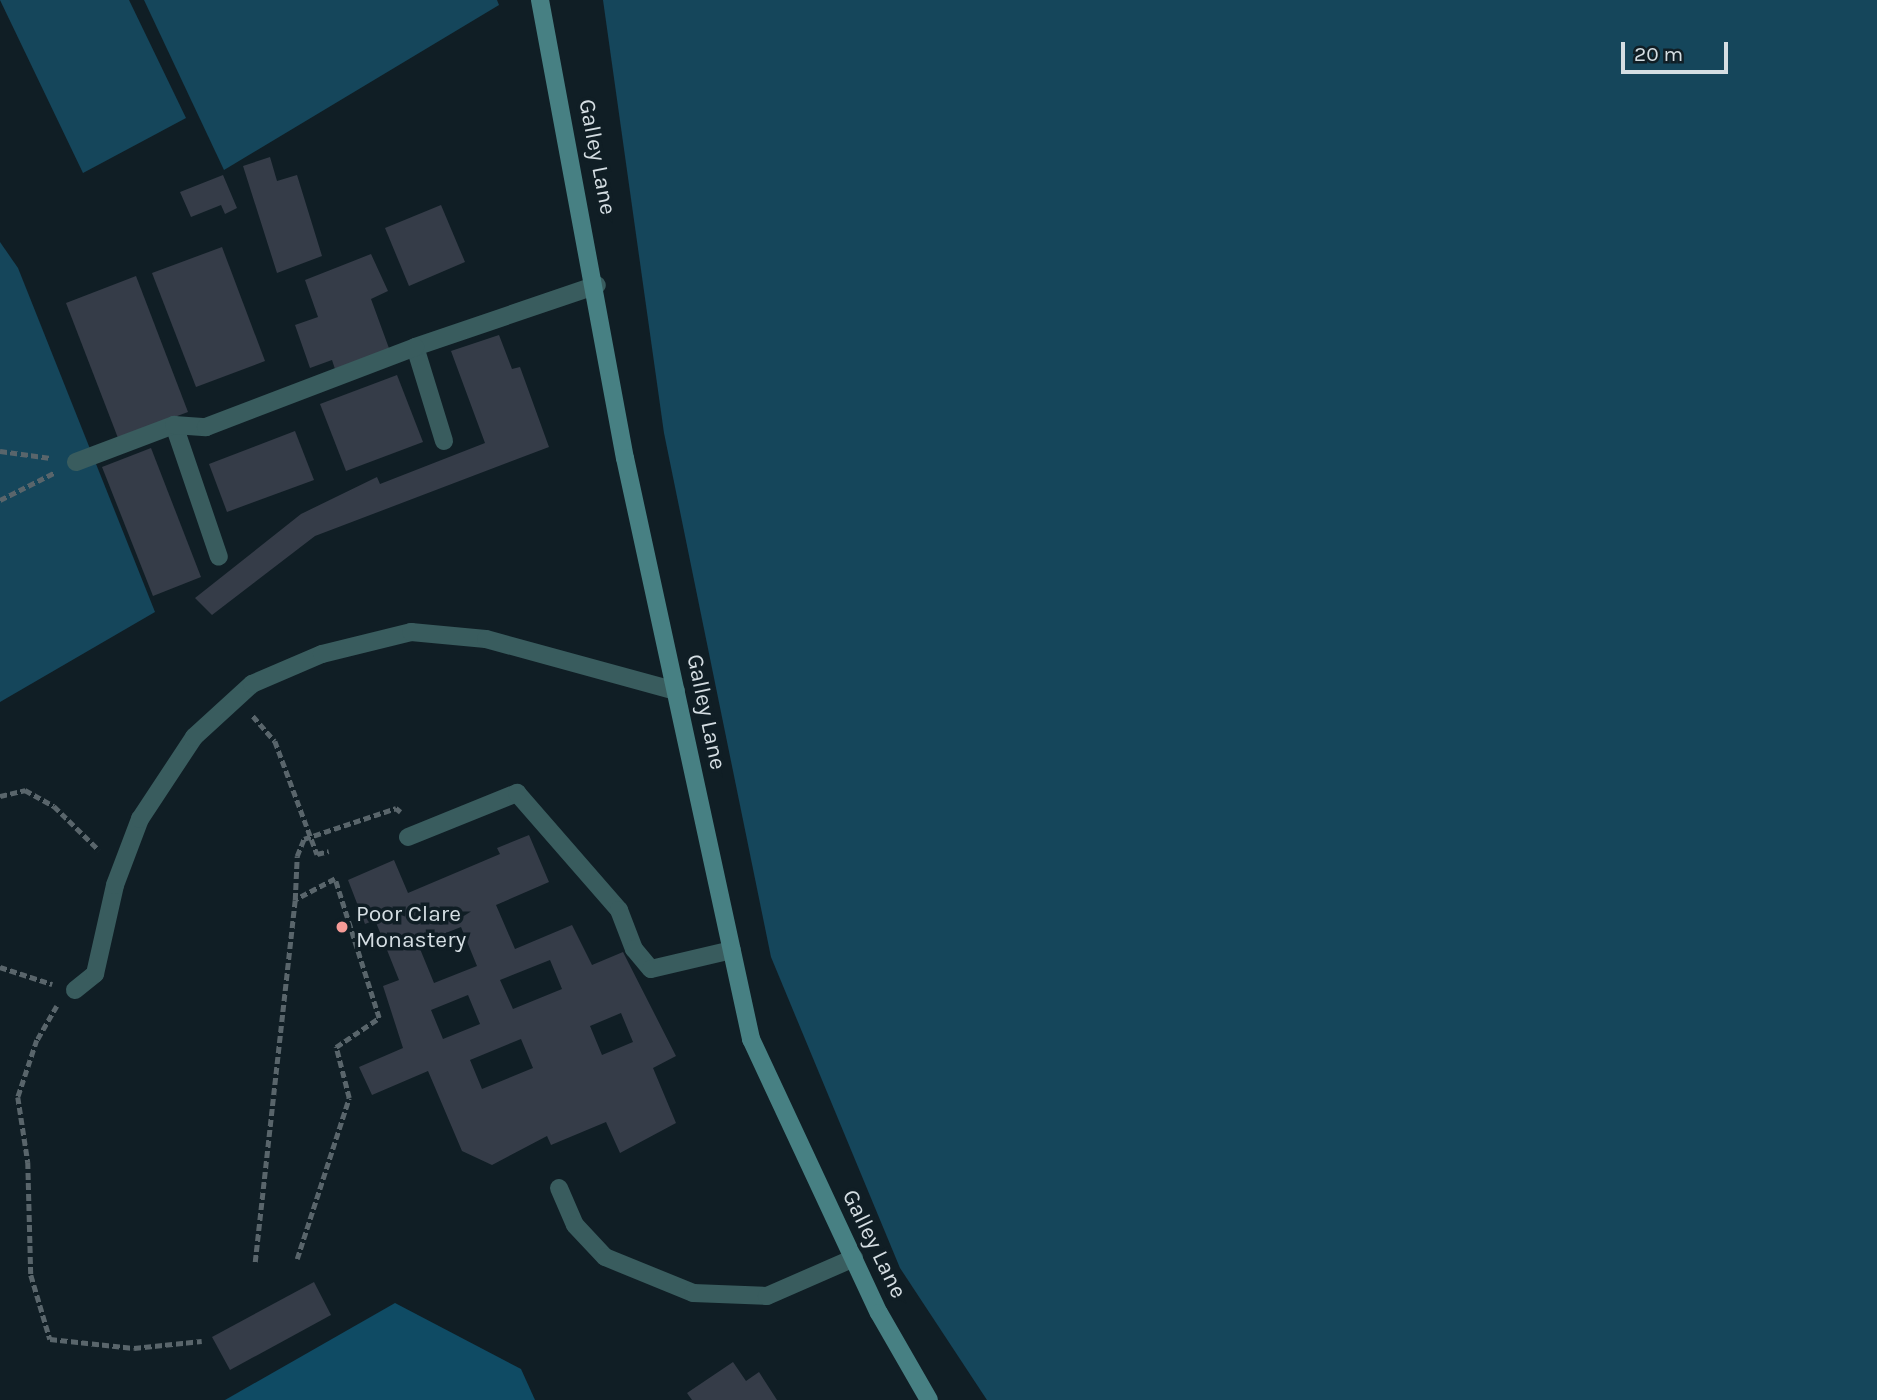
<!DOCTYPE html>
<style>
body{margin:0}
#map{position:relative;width:1877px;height:1400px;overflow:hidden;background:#101e25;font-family:Karla,sans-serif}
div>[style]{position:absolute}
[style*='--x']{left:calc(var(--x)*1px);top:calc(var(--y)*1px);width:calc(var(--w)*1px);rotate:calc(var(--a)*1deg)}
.green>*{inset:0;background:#15465b}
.forest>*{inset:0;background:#0f4b64}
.building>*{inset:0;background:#353c48}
.path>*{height:4.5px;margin-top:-2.25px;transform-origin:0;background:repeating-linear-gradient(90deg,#59656b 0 7px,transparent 0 10.5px)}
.lane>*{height:18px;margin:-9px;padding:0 9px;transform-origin:9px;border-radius:9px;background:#395c5e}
.secondary>*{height:18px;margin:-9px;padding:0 9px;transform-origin:9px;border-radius:9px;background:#478083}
.dots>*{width:19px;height:19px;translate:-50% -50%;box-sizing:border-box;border:4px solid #101e25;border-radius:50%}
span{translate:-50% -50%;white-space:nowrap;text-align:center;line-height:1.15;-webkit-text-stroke:7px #101e25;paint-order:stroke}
.street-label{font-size:23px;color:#d5dee3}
.poi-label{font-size:23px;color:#d5dee3}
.left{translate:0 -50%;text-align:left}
.scale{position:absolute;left:1621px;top:42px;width:107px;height:32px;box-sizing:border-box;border:4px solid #d5dee3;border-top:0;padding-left:9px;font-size:21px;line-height:24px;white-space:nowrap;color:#d5dee3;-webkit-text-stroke:5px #101e25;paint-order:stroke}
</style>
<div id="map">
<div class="green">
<i style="clip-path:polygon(0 0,129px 0,186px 118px,83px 173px)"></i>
<i style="clip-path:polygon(144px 0,497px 0,499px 5px,224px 170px)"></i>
<i style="clip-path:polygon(603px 0,1877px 0,1877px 1400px,987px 1400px,900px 1268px,771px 957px,664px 433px)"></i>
<i style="clip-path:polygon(0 242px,18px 268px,155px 612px,0 702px)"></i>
</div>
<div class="forest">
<i style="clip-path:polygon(395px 1303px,521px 1369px,535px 1400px,225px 1400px)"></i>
</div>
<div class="building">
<i style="clip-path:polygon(270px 157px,277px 181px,297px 175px,322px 256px,277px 273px,243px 166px)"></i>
<i style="clip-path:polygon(223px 175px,237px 208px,225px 214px,221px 205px,191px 217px,180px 192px)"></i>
<i style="clip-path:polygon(441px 205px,465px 262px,409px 286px,385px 228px)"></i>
<i style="clip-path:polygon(222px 247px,265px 361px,196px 387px,152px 273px)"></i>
<i style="clip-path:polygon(371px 254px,388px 291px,371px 299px,390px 351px,336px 372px,332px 360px,310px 368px,295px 325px,318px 317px,305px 280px)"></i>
<i style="clip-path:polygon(136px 276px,188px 412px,118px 438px,66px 303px)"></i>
<i style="clip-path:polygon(499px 335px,512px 369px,520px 367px,549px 447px,315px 536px,212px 615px,195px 598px,301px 514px,377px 477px,380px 484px,485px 443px,451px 351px)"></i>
<i style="clip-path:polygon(397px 375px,423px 442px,346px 471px,320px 404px)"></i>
<i style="clip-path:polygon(295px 431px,314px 480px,227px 512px,209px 464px)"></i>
<i style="clip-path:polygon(151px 448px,201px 577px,153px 596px,102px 467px)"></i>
<i style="clip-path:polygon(evenodd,529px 835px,549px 882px,496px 905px,515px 949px,572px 925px,592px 965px,623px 952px,676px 1056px,653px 1068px,676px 1123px,620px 1153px,606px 1122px,551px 1145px,547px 1136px,492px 1165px,462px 1151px,428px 1071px,372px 1095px,359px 1067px,403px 1048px,383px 986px,399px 980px,375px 920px,365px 924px,348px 880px,394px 860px,408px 893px,500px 854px,497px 848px,529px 835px,461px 927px,477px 966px,434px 983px,418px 944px,461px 927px,529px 835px,550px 960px,562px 989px,513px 1009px,500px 980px,550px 960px,529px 835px,468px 995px,480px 1024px,443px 1039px,431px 1010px,468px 995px,529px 835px,621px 1013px,633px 1042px,602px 1055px,590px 1026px,621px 1013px,529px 835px,521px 1039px,533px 1068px,482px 1089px,470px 1060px,521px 1039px)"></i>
<i style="clip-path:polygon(314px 1282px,331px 1315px,230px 1370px,212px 1337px)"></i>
<i style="clip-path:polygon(733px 1362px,746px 1381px,759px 1372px,777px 1400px,692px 1400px,687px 1393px)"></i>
</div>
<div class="path">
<i style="--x:0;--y:451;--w:51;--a:7.8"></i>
<i style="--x:0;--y:500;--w:60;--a:-26.6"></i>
<i style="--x:253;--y:716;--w:33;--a:49"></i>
<i style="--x:275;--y:741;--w:121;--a:69.6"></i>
<i style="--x:317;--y:854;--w:12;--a:-14"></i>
<i style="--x:0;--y:796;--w:26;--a:-13"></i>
<i style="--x:25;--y:790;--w:33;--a:29"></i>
<i style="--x:54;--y:806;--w:63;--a:44.4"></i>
<i style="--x:0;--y:967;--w:55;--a:18.1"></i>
<i style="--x:57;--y:1006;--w:39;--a:120"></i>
<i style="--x:37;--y:1040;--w:60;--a:108.4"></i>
<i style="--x:18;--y:1097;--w:66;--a:81.3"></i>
<i style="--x:28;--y:1162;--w:113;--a:88.5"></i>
<i style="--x:31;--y:1275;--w:67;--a:73.5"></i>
<i style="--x:50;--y:1339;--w:84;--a:6.1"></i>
<i style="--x:134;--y:1348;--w:68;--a:-5.9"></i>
<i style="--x:297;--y:1259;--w:169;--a:-72.1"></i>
<i style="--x:349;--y:1098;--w:53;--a:-104.3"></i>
<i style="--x:336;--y:1047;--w:52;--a:-34"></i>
<i style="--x:379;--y:1018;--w:146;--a:-107.6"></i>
<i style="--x:335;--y:879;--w:45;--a:152.3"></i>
<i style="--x:295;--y:900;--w:44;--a:-87.4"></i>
<i style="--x:297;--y:856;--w:18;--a:-68"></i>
<i style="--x:304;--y:839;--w:97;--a:-18.6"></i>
<i style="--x:396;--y:808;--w:6;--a:39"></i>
<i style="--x:255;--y:1262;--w:364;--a:-83.7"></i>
</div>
<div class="lane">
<i style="--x:174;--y:425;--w:139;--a:71.2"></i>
<i style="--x:444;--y:441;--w:98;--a:-107.1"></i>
<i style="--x:415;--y:347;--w:192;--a:-18.8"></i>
<i style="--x:76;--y:462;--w:105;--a:-20.7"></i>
<i style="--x:174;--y:425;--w:32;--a:4"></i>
<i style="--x:206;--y:427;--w:224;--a:-20.9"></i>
<i style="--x:408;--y:837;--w:118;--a:-22"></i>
<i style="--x:517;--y:793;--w:155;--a:48.9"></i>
<i style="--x:619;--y:910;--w:42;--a:69"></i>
<i style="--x:634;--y:949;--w:26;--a:50"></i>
<i style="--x:651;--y:969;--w:83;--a:-13.2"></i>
<i style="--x:75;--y:990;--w:26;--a:-39"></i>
<i style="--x:95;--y:974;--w:91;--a:-77.3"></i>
<i style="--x:115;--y:885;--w:71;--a:-69.3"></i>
<i style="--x:140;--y:819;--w:98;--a:-56.6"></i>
<i style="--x:194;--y:737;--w:79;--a:-42.4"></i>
<i style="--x:252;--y:684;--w:76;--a:-23.2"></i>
<i style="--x:322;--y:654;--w:92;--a:-13.9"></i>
<i style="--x:411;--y:632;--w:75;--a:5.3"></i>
<i style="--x:486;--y:639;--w:197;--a:15.3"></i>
<i style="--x:559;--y:1188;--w:40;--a:66.6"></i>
<i style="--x:575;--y:1225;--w:44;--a:46.8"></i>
<i style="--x:605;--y:1257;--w:95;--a:22.2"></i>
<i style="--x:693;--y:1293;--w:74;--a:2.3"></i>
<i style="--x:767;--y:1296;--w:95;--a:-23.6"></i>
</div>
<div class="secondary">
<i style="--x:540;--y:0;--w:466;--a:79.5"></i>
<i style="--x:625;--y:458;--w:595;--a:77.76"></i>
<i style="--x:751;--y:1039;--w:302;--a:65"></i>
<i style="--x:879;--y:1313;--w:100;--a:60.1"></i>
</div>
<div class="dots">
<i style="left:342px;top:927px;background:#f59b97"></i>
</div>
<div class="street-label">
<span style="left:597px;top:157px;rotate:79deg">Galley Lane</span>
<span style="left:706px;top:712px;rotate:78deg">Galley Lane</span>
<span style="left:874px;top:1244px;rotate:64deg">Galley Lane</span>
</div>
<div class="poi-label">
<span class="left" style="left:356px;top:927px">Poor Clare<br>Monastery</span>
</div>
<div class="scale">20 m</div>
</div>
